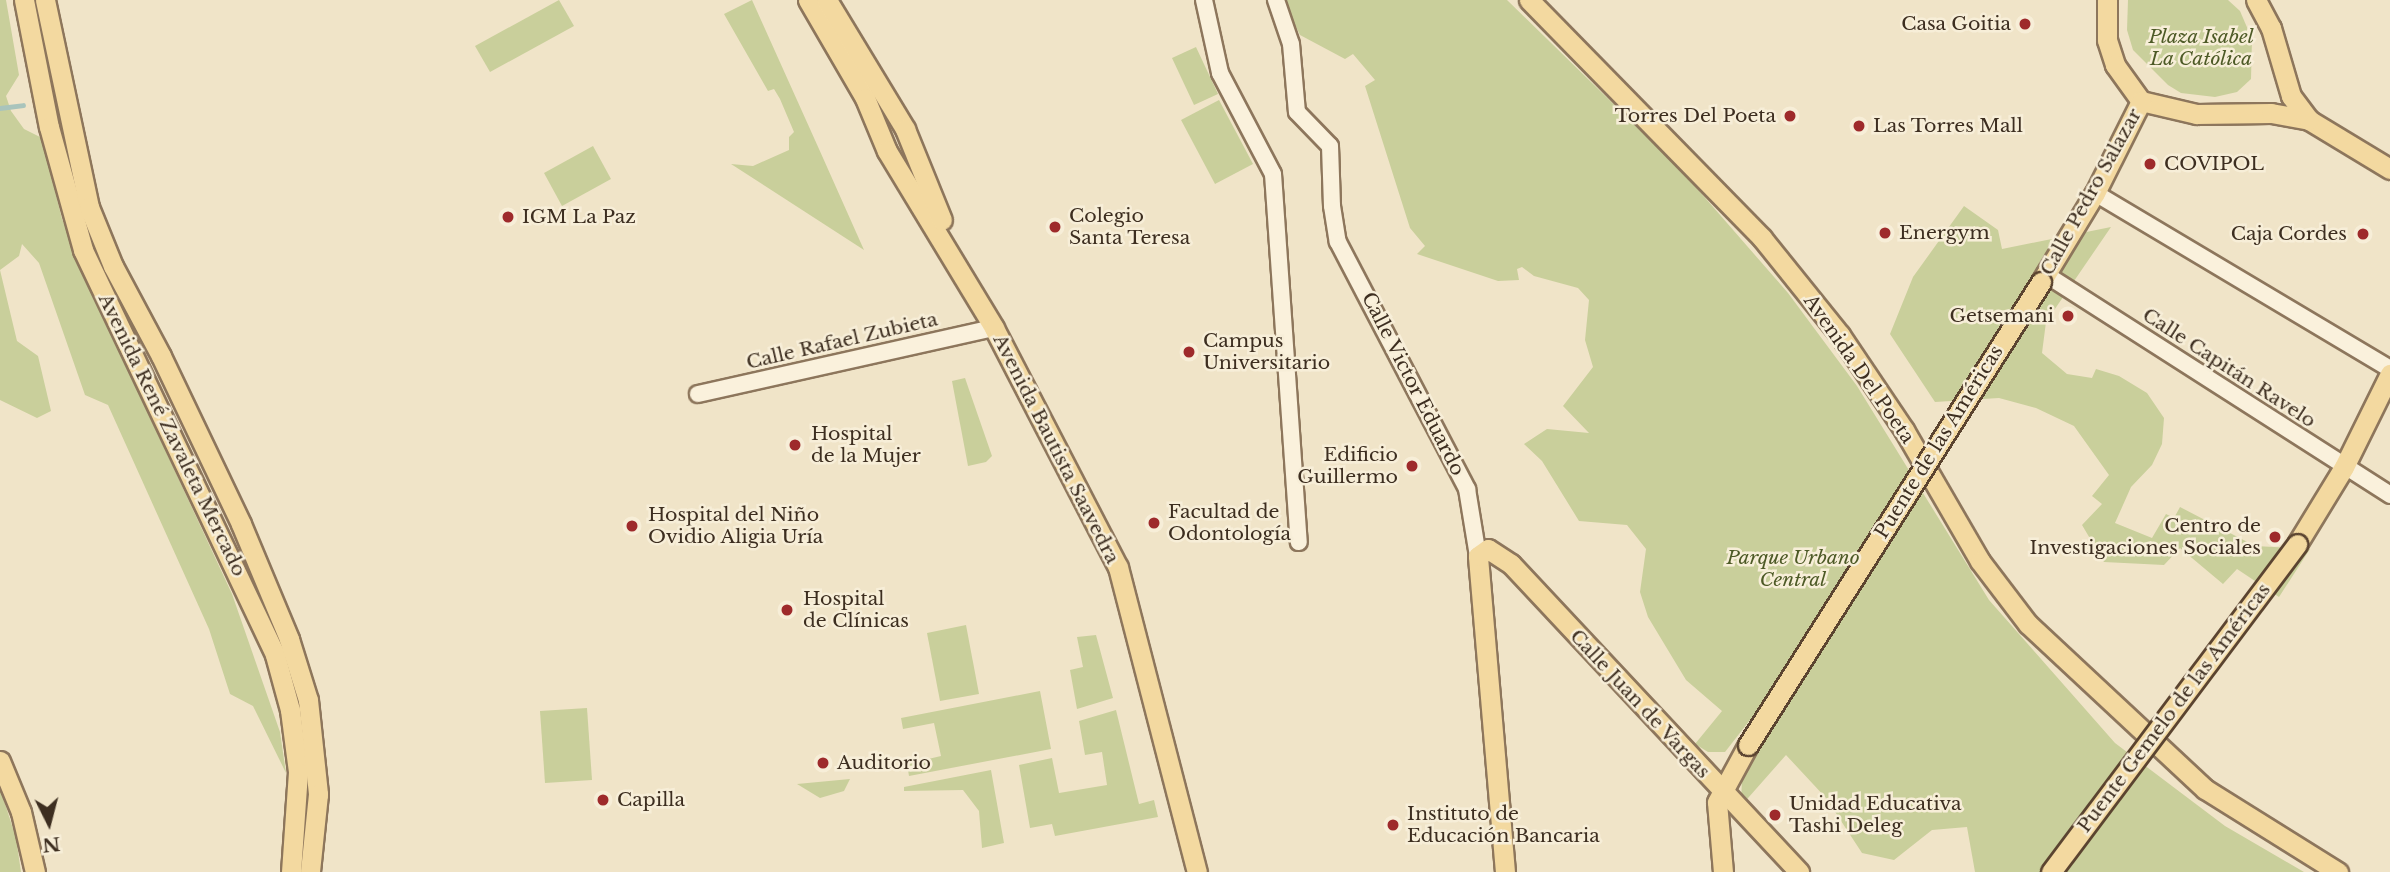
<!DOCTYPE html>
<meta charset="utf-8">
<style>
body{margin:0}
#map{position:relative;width:2390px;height:872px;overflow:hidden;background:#f0e4c8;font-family:"Libre Baskerville",serif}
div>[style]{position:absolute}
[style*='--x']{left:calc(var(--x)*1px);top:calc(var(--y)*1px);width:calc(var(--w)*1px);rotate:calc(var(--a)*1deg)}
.green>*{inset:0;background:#c9cf9b}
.stream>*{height:4.5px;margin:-2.25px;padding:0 2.25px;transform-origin:2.25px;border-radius:2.25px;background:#a9c4bc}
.roads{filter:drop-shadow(2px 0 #8d765c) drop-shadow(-2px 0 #8d765c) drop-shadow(0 2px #8d765c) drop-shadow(0 -2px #8d765c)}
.minor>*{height:16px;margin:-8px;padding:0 8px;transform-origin:8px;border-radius:8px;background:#faf1dc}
.major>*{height:19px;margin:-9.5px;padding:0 9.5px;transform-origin:9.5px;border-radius:9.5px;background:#f3d9a0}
.bridges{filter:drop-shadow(2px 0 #5b4430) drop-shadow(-2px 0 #5b4430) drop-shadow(0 2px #5b4430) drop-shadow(0 -2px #5b4430)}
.major-bridge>*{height:19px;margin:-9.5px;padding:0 9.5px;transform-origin:9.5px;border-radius:9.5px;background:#f3d9a0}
.dots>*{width:19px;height:19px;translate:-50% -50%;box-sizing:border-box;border:4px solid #f7eed8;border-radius:50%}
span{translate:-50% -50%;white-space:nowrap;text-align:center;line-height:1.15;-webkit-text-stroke:5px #f7eed8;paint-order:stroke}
.poi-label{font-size:19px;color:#3d2e20}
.right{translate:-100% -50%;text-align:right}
.left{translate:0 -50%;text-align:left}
.park-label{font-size:19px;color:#4d5a26;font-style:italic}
.street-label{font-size:19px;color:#3d2e20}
.north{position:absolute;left:14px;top:788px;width:70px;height:70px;-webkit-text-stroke:5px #f7eed8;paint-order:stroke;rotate:174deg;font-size:19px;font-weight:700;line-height:28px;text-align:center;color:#3d2e20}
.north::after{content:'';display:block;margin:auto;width:24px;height:32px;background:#3d2e20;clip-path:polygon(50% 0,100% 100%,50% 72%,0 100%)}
</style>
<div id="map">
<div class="green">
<i style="clip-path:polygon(0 0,6px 0,19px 75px,6px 96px,11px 111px,24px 129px,42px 138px,62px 219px,91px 290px,232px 594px,280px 732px,286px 773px,253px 706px,230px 694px,209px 629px,108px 405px,85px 395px,39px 263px,22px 244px,19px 256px,0 270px,17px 341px,38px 356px,51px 411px,37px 418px,0 400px)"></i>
<i style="clip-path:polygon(559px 0,574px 26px,490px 72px,475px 46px)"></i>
<i style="clip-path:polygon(752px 0,819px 149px,864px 250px,731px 164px,753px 166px,789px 150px,789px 137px,794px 132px,780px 99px,774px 89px,768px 91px,724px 14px)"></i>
<i style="clip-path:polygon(1283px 0,1507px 0,1680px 169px,1788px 293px,1857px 386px,1989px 600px,2115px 743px,2225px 826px,2304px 872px,1975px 872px,1967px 827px,1932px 830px,1894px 860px,1862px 853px,1826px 798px,1786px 755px,1741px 806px,1742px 777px,1779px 719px,1750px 720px,1725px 752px,1708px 752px,1695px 744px,1722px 711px,1686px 680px,1648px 617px,1640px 592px,1646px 549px,1627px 525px,1579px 521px,1542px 461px,1524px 444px,1547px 429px,1589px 433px,1563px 406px,1593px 367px,1585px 340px,1589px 300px,1578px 288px,1534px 276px,1522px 267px,1517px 269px,1519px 280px,1498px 281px,1417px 254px,1425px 246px,1410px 228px,1365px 86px,1375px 80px,1353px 54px,1345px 59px,1300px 35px)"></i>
<i style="clip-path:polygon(2128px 0,2228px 0,2240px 11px,2252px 39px,2251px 79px,2237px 92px,2215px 97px,2181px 93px,2168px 85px,2133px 50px,2127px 30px)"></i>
<i style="clip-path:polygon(1196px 47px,1218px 94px,1194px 105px,1172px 58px)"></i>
<i style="clip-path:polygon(1219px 100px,1253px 164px,1215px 184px,1181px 120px)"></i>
<i style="clip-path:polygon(593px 146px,611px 179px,562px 206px,544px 173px)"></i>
<i style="clip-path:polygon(1964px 206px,1998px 230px,2002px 249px,2111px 227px,2046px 322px,2042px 353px,2067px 374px,2092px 378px,2096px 369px,2119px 376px,2147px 393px,2164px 418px,2162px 444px,2152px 465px,2131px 487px,2115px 523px,2152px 538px,2166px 514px,2174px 518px,2180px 507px,2255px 546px,2310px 549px,2279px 597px,2237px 569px,2223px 584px,2180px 548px,2164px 565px,2104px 562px,2082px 525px,2102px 504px,2092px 496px,2109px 475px,2074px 426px,2036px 408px,1999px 398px,1935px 402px,1890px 334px,1913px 277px)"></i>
<i style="clip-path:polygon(965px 378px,992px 456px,986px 462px,968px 466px,952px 381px)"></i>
<i style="clip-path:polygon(966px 625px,979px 694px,940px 701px,927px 633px)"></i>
<i style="clip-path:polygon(1096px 635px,1113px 698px,1077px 709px,1070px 670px,1083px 667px,1077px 637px)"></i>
<i style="clip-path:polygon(1040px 691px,1051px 749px,909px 776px,907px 764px,941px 756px,934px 723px,903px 729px,901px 718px)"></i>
<i style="clip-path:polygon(587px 708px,592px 780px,545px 783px,540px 711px)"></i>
<i style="clip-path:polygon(1116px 710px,1139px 804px,1154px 800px,1158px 817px,1055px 836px,1052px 824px,1030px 828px,1019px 765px,1052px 758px,1059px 793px,1107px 785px,1102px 752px,1085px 755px,1079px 721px)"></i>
<i style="clip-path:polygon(991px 770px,1004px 843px,982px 848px,979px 811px,963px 790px,904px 791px,904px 787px)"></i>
<i style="clip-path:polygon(850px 779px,844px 791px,820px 798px,797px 784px)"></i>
<i style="clip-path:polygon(0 788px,16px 838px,21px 872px,0 872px)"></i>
</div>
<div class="stream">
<i style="--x:0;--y:108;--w:23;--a:-7"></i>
</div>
<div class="roads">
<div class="minor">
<i style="--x:1204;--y:0;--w:75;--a:77.6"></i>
<i style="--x:1220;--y:73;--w:114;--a:62.3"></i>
<i style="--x:1273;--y:174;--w:369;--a:86"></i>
<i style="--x:1276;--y:0;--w:46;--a:71.2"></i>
<i style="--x:1291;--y:44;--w:68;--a:85"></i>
<i style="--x:1297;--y:112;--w:47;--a:45.9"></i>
<i style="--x:1330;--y:146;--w:60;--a:88.1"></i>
<i style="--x:1332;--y:206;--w:36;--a:81"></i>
<i style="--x:1338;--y:242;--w:279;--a:62.4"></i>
<i style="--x:1467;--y:489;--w:68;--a:80.7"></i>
<i style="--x:2095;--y:193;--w:344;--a:30.8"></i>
<i style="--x:2045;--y:274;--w:410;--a:32.6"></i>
<i style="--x:698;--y:394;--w:303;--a:-12.6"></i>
</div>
<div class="major">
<i style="--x:24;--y:0;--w:129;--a:78.9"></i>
<i style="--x:49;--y:127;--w:128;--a:74.5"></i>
<i style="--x:83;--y:250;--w:448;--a:64.6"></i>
<i style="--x:275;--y:655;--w:57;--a:74.7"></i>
<i style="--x:290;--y:710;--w:63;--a:82.6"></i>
<i style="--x:298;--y:772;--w:100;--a:94"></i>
<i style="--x:45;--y:0;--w:212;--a:78"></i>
<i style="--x:89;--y:207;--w:64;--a:67.9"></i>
<i style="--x:113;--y:266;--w:102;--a:61.9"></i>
<i style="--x:161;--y:356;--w:186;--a:64.5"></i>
<i style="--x:241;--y:524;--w:125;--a:67.3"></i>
<i style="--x:289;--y:639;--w:64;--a:72.7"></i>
<i style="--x:308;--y:700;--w:95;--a:83.9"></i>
<i style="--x:318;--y:794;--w:78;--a:95.9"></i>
<i style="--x:808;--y:0;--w:113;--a:59.8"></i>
<i style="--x:865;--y:98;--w:57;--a:67.5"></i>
<i style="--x:887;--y:151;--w:207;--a:58.8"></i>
<i style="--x:994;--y:328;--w:269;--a:62.6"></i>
<i style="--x:1118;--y:567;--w:315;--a:75.5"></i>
<i style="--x:827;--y:0;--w:151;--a:58.8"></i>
<i style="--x:905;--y:129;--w:98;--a:67.9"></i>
<i style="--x:1529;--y:0;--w:333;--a:45.6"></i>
<i style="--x:1762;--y:238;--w:124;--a:51.2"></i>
<i style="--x:1840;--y:335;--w:115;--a:56"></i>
<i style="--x:1904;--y:430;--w:151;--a:59.9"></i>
<i style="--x:1980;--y:561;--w:79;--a:52.7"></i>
<i style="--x:2028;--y:624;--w:242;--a:43"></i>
<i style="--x:2205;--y:789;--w:157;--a:32"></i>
<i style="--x:2107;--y:0;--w:40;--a:90"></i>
<i style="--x:2107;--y:40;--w:26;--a:72"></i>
<i style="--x:2115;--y:65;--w:44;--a:54.2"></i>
<i style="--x:2141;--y:101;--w:57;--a:13.3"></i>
<i style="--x:2196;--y:114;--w:75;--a:-0.8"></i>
<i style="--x:2271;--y:113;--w:39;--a:10"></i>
<i style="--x:2309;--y:120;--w:95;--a:31.2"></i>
<i style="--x:2256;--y:0;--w:32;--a:62"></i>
<i style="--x:2271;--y:28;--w:71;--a:73.6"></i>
<i style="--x:2291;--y:96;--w:30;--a:53"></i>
<i style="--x:2041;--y:282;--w:104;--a:-58.8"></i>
<i style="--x:2095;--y:193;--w:103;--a:-63.4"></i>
<i style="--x:2297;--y:544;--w:90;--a:-58.6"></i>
<i style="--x:2344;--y:467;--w:104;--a:-63.7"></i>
<i style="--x:0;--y:761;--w:55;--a:67.6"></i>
<i style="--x:21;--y:812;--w:62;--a:76.9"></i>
<i style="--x:1505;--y:872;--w:317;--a:-94.9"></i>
<i style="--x:1478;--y:556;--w:12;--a:-35"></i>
<i style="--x:1488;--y:549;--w:27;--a:33"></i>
<i style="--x:1511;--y:564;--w:422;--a:46.9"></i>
<i style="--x:1723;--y:872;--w:70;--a:-94.9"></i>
<i style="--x:1717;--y:802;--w:65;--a:-61.5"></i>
</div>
</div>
<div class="bridges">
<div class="major-bridge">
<i style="--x:1748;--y:745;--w:548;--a:-57.67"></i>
<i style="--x:2051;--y:872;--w:410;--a:-53.1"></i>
</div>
</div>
<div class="dots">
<i style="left:2025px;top:24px;background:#9e2a2b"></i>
<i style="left:1790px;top:116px;background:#9e2a2b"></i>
<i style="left:1859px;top:126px;background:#9e2a2b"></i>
<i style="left:2150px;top:164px;background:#9e2a2b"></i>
<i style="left:508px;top:217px;background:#9e2a2b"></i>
<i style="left:1055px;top:227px;background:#9e2a2b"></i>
<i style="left:1885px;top:233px;background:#9e2a2b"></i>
<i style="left:2363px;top:234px;background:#9e2a2b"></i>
<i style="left:2068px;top:316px;background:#9e2a2b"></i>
<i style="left:1189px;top:352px;background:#9e2a2b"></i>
<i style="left:795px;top:445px;background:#9e2a2b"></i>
<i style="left:1412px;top:466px;background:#9e2a2b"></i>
<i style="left:1154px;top:523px;background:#9e2a2b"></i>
<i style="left:632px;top:526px;background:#9e2a2b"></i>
<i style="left:2275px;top:537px;background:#9e2a2b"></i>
<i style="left:787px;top:610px;background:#9e2a2b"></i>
<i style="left:823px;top:763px;background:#9e2a2b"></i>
<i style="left:603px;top:800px;background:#9e2a2b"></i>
<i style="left:1775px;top:815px;background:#9e2a2b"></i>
<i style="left:1393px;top:825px;background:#9e2a2b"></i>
</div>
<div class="poi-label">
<span class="right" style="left:2011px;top:24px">Casa Goitia</span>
<span class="right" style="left:1776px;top:116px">Torres Del Poeta</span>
<span class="left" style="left:1873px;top:126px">Las Torres Mall</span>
<span class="left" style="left:2164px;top:164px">COVIPOL</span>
<span class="left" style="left:1069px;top:227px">Colegio<br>Santa Teresa</span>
<span class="left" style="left:522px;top:217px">IGM La Paz</span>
<span class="left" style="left:1899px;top:233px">Energym</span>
<span class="right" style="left:2347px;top:234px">Caja Cordes</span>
<span class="right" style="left:2054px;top:316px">Getsemani</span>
<span class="left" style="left:1203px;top:352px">Campus<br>Universitario</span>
<span class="left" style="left:811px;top:445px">Hospital<br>de la Mujer</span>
<span class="right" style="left:1398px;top:466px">Edificio<br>Guillermo</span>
<span class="left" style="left:1168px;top:523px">Facultad de<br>Odontología</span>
<span class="left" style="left:648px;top:526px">Hospital del Niño<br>Ovidio Aligia Uría</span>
<span class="right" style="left:2261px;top:537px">Centro de<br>Investigaciones Sociales</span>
<span class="left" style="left:803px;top:610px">Hospital<br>de Clínicas</span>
<span class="left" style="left:837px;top:763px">Auditorio</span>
<span class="left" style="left:617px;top:800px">Capilla</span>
<span class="left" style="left:1789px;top:815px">Unidad Educativa<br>Tashi Deleg</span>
<span class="left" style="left:1407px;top:825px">Instituto de<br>Educación Bancaria</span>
</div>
<div class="park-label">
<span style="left:2201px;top:48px">Plaza Isabel<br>La Católica</span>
<span style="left:1793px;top:569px">Parque Urbano<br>Central</span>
</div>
<div class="street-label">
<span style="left:2091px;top:192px;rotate:-61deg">Calle Pedro Salazar</span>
<span style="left:842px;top:341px;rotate:-13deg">Calle Rafael Zubieta</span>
<span style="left:2229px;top:368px;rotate:33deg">Calle Capitán Ravelo</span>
<span style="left:1859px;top:369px;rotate:55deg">Avenida Del Poeta</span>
<span style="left:1413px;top:384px;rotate:63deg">Calle Victor Eduardo</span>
<span style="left:172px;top:435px;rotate:64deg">Avenida René Zavaleta Mercado</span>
<span style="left:1939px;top:442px;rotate:-58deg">Puente de las Américas</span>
<span style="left:1056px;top:449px;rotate:63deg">Avenida Bautista Saavedra</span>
<span style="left:1640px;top:704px;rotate:47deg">Calle Juan de Vargas</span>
<span style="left:2174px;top:708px;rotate:-53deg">Puente Gemelo de las Américas</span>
</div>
<div class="north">N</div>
</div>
